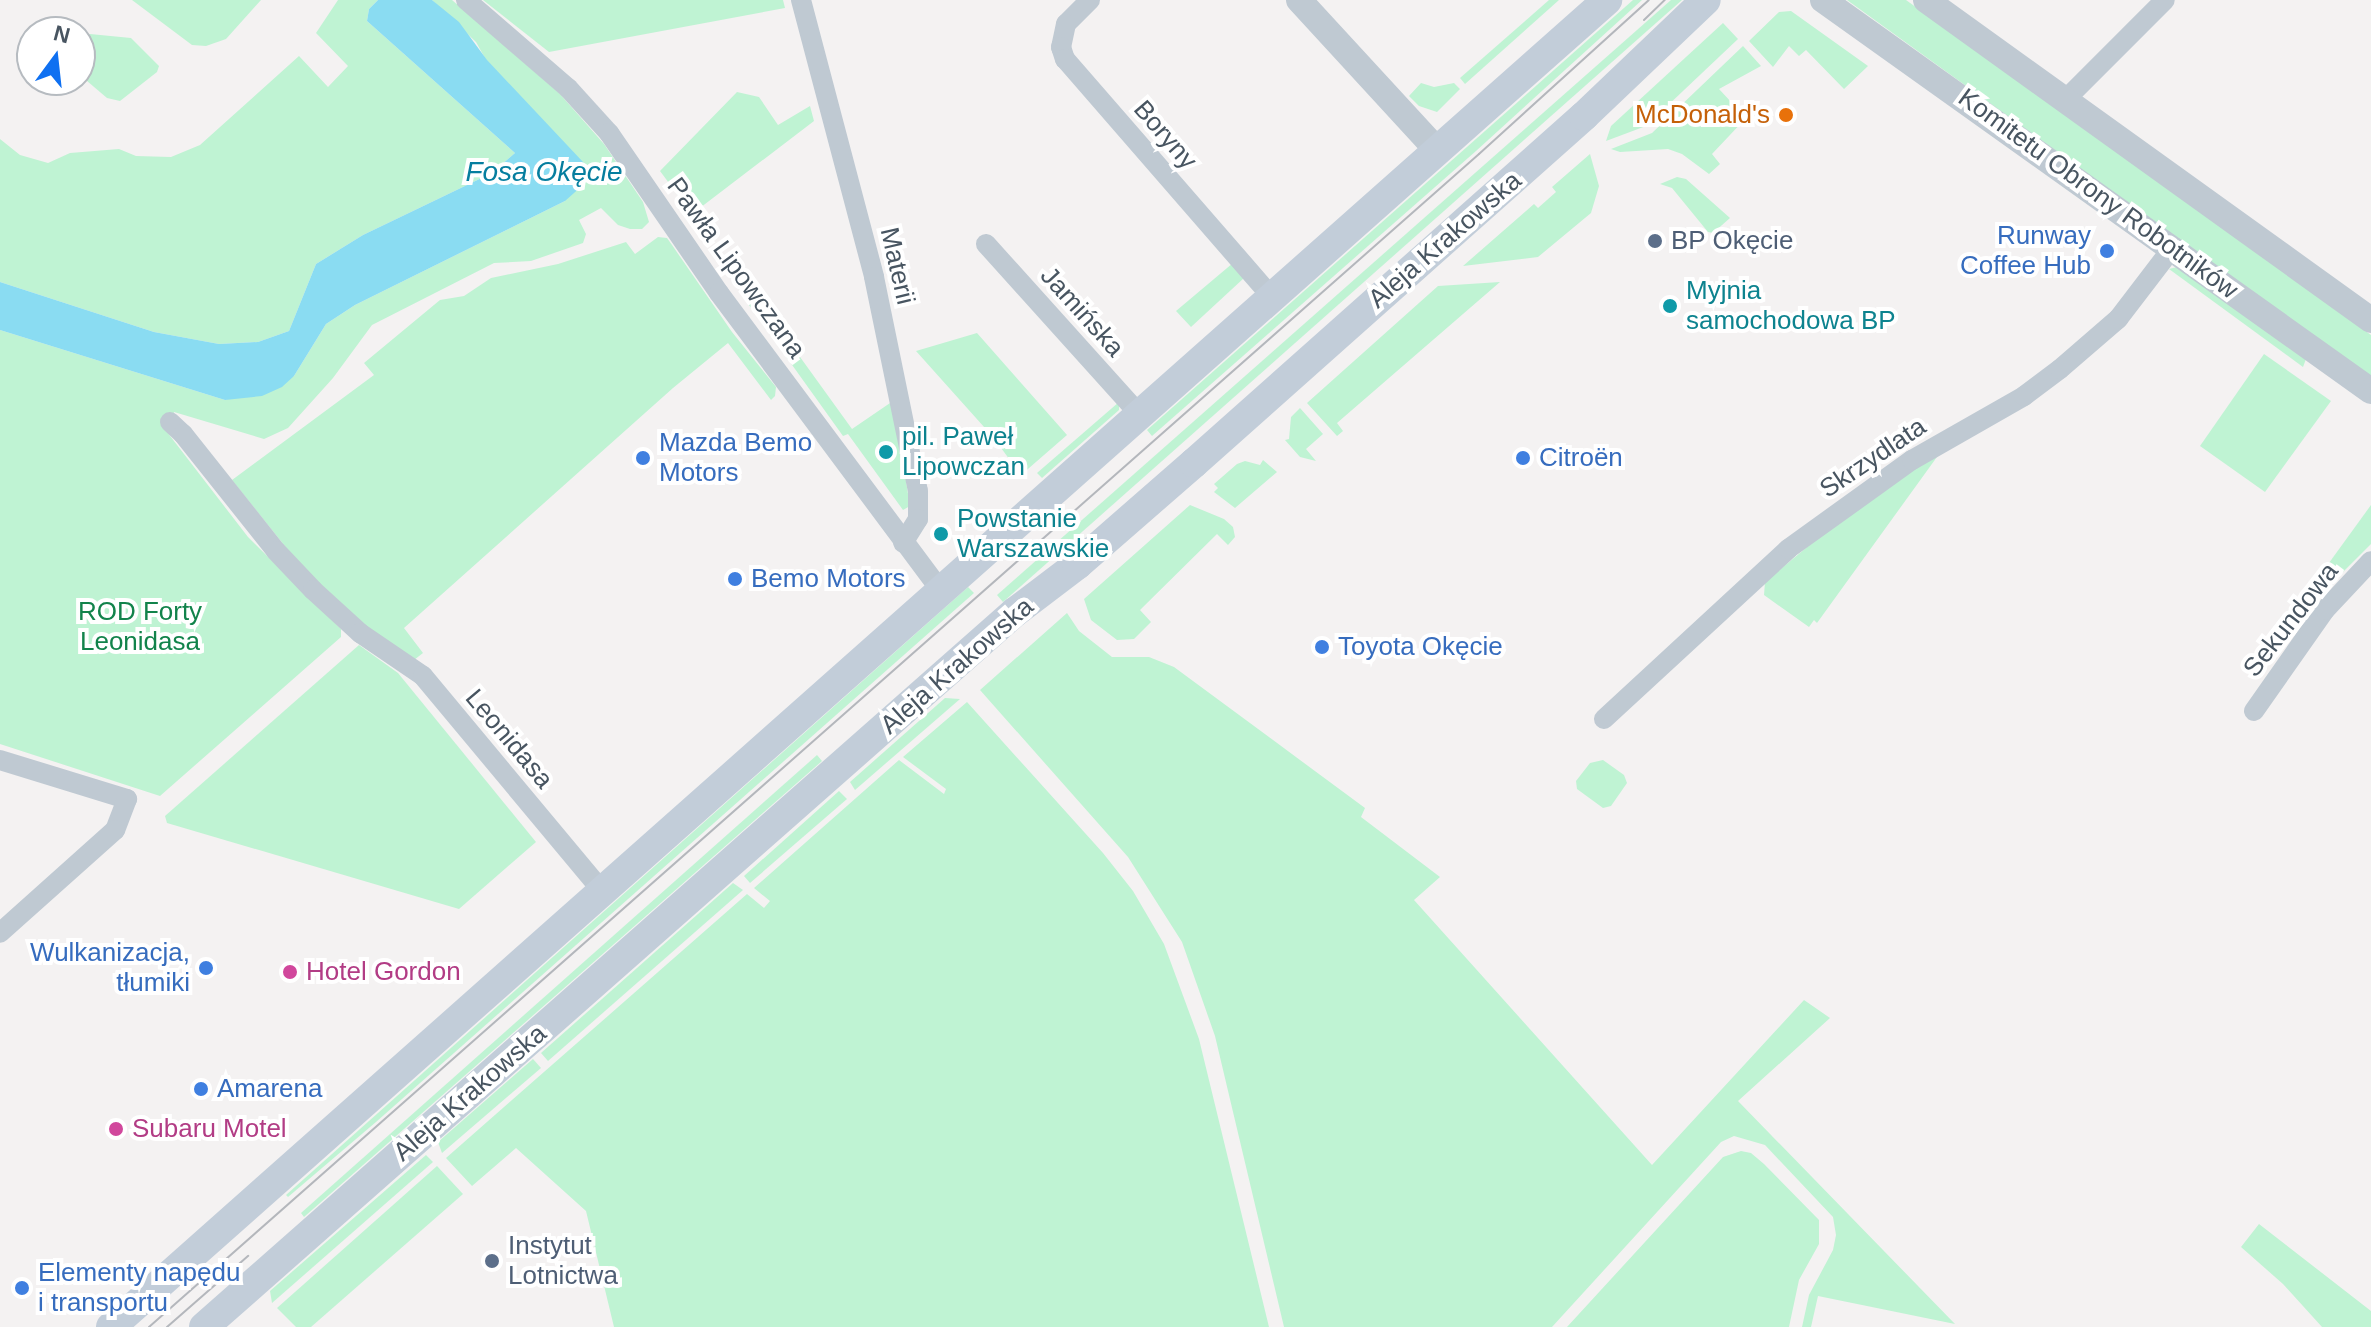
<!DOCTYPE html>
<meta charset="utf-8">
<style>
body{margin:0}
#map{position:relative;width:2371px;height:1327px;overflow:hidden;background:#f4f2f2;font-family:Helvetica,sans-serif}
div>[style]{position:absolute}
[style*='--x']{left:calc(var(--x)*1px);top:calc(var(--y)*1px);width:calc(var(--w)*1px);rotate:calc(var(--a)*1deg)}
.green>*{inset:0;background:#bff3d3}
.water>*{inset:0;background:#8adcf2}
.minor>*{height:20px;margin:-10px;padding:0 10px;transform-origin:10px;border-radius:10px;background:#bfc9d2}
.tertiary>*{height:26px;margin:-13px;padding:0 13px;transform-origin:13px;border-radius:13px;background:#bfc9d2}
.secondary>*{height:30px;margin:-15px;padding:0 15px;transform-origin:15px;border-radius:15px;background:#c2cdd9}
.tram>*{height:2px;margin:-1px;padding:0 1px;transform-origin:1px;border-radius:1px;background:#b4b7bc}
.dots>*{width:22px;height:22px;translate:-50% -50%;box-sizing:border-box;border:4px solid #fff;border-radius:50%}
span{translate:-50% -50%;white-space:nowrap;text-align:center;line-height:1.15;-webkit-text-stroke:8px #fff;paint-order:stroke}
.food-label{font-size:26px;color:#c56008}
.right{translate:-100% -50%;text-align:right}
.street-label{font-size:26px;color:#485561}
.shop-label{font-size:26px;color:#366cbe}
.left{translate:0 -50%;text-align:left}
.service-label{font-size:26px;color:#4e5e75}
.culture-label{font-size:26px;color:#0d838f}
.park-label{font-size:26px;color:#12834b}
.hotel-label{font-size:26px;color:#b23c85}
.water-label{font-size:28px;color:#067e9f;font-style:italic}
.north{position:absolute;left:16px;top:16px;width:80px;height:80px;box-sizing:border-box;background:#fff;border:2px solid #b6bbc0;border-radius:50%;rotate:15deg;font-size:22px;font-weight:700;line-height:32px;text-align:center;color:#485561}
.north::after{content:'';display:block;margin:auto;width:28px;height:36px;background:#0f70f1;clip-path:polygon(50% 0,100% 100%,50% 72%,0 100%)}
</style>
<div id="map">
<div class="green">
<i style="clip-path:polygon(132px 0,261px 0,226px 39px,206px 46px,192px 45px)"></i>
<i style="clip-path:polygon(338px 0,378px 0,369px 9px,367px 21px,515px 153px,492px 173px,363px 235px,316px 264px,289px 331px,258px 342px,219px 344px,154px 332px,0 282px,0 139px,20px 155px,48px 163px,70px 153px,119px 149px,136px 156px,171px 157px,200px 145px,299px 56px,328px 87px,348px 66px,316px 33px)"></i>
<i style="clip-path:polygon(432px 0,452px 0,559px 93px,604px 144px,643px 202px,649px 222px,642px 229px,630px 229px,618px 225px,601px 208px,579px 220px,586px 234px,583px 243px,531px 261px,494px 263px,372px 325px,333px 378px,288px 428px,264px 439px,174px 412px,167px 432px,248px 537px,341px 629px,341px 637px,160px 796px,0 744px,0 330px,225px 400px,294px 376px,326px 324px,355px 305px,565px 201px,476px 42px)"></i>
<i style="clip-path:polygon(483px 0,783px 0,785px 8px,549px 52px)"></i>
<i style="clip-path:polygon(1549px 0,1559px 0,1465px 84px,1460px 78px)"></i>
<i style="clip-path:polygon(1633px 0,1642px 0,1476px 151px,1152px 436px,1147px 430px)"></i>
<i style="clip-path:polygon(1671px 0,1682px 0,1003px 602px,997px 595px)"></i>
<i style="clip-path:polygon(1847px 0,1906px 0,2371px 335px,2371px 378px)"></i>
<i style="clip-path:polygon(1791px 11px,1868px 66px,1844px 89px,1806px 50px,1799px 56px,1789px 46px,1773px 67px,1749px 41px,1779px 12px)"></i>
<i style="clip-path:polygon(1723px 23px,1738px 39px,1646px 126px,1606px 141px,1611px 126px)"></i>
<i style="clip-path:polygon(90px 34px,131px 38px,159px 66px,157px 72px,120px 101px,107px 98px,80px 75px,80px 39px)"></i>
<i style="clip-path:polygon(1743px 46px,1761px 66px,1719px 89px,1746px 118px,1712px 154px,1720px 164px,1709px 174px,1682px 154px,1668px 149px,1620px 152px,1611px 149px,1652px 133px)"></i>
<i style="clip-path:polygon(1421px 83px,1434px 87px,1454px 83px,1460px 89px,1437px 112px,1419px 106px,1409px 96px)"></i>
<i style="clip-path:polygon(737px 92px,759px 97px,778px 125px,810px 106px,814px 121px,692px 214px,660px 171px)"></i>
<i style="clip-path:polygon(1590px 154px,1599px 186px,1591px 213px,1538px 257px,1463px 266px,1534px 204px,1538px 208px,1556px 192px,1552px 187px)"></i>
<i style="clip-path:polygon(1677px 177px,1686px 179px,1730px 218px,1713px 233px,1708px 232px,1672px 188px,1660px 184px)"></i>
<i style="clip-path:polygon(658px 237px,667px 238px,672px 245px,732px 332px,776px 387px,775px 396px,771px 400px,728px 343px,673px 388px,404px 628px,423px 653px,414px 660px,346px 612px,292px 555px,232px 480px,374px 375px,364px 363px,440px 300px,464px 296px,491px 278px,558px 264px,626px 242px,635px 254px)"></i>
<i style="clip-path:polygon(1233px 263px,1244px 278px,1191px 327px,1176px 311px)"></i>
<i style="clip-path:polygon(2177px 267px,2306px 359px,2303px 367px,2169px 269px)"></i>
<i style="clip-path:polygon(1500px 282px,1337px 423px,1343px 431px,1337px 436px,1307px 403px,1438px 286px)"></i>
<i style="clip-path:polygon(750px 294px,756px 302px,759px 300px,852px 429px,893px 401px,910px 506px,903px 510px,848px 434px,843px 436px,744px 298px)"></i>
<i style="clip-path:polygon(977px 333px,1067px 435px,1021px 475px,993px 437px,916px 351px)"></i>
<i style="clip-path:polygon(2264px 354px,2331px 401px,2265px 492px,2200px 446px)"></i>
<i style="clip-path:polygon(1119px 402px,1119px 410px,1042px 478px,1037px 473px)"></i>
<i style="clip-path:polygon(1300px 408px,1323px 434px,1306px 449px,1316px 461px,1300px 457px,1285px 440px,1289px 439px,1291px 417px)"></i>
<i style="clip-path:polygon(1942px 450px,1817px 623px,1814px 620px,1809px 627px,1764px 595px,1765px 582px,1830px 528px)"></i>
<i style="clip-path:polygon(1263px 460px,1277px 472px,1235px 508px,1214px 492px,1218px 488px,1214px 484px,1237px 464px,1245px 461px,1260px 465px)"></i>
<i style="clip-path:polygon(1190px 505px,1224px 519px,1233px 527px,1235px 537px,1228px 545px,1217px 534px,1140px 610px,1151px 622px,1134px 639px,1117px 640px,1091px 620px,1084px 599px)"></i>
<i style="clip-path:polygon(2371px 505px,2371px 544px,2332px 583px,2313px 585px)"></i>
<i style="clip-path:polygon(968px 587px,974px 593px,376px 1122px,288px 1197px,286px 1195px)"></i>
<i style="clip-path:polygon(1067px 613px,1079px 631px,1112px 657px,1149px 657px,1174px 667px,1365px 808px,1361px 817px,1440px 877px,1414px 900px,1652px 1165px,1804px 1000px,1830px 1018px,1738px 1101px,1955px 1324px,1818px 1296px,1811px 1327px,1802px 1327px,1809px 1295px,1833px 1250px,1836px 1235px,1833px 1217px,1765px 1145px,1734px 1136px,1721px 1142px,1552px 1327px,1284px 1327px,1215px 1036px,1182px 942px,1128px 857px,980px 690px)"></i>
<i style="clip-path:polygon(359px 645px,398px 673px,536px 842px,459px 909px,167px 823px,165px 816px)"></i>
<i style="clip-path:polygon(945px 698px,960px 699px,855px 790px,850px 782px)"></i>
<i style="clip-path:polygon(967px 702px,1103px 853px,1133px 891px,1164px 944px,1199px 1039px,1269px 1327px,614px 1327px,586px 1211px,516px 1148px,472px 1186px,446px 1158px,747px 894px,764px 908px,770px 901px,754px 888px,899px 760px,944px 794px,946px 789px,903px 757px)"></i>
<i style="clip-path:polygon(817px 755px,822px 761px,304px 1217px,301px 1213px)"></i>
<i style="clip-path:polygon(1603px 760px,1624px 775px,1627px 783px,1611px 806px,1603px 808px,1577px 789px,1576px 781px,1590px 763px)"></i>
<i style="clip-path:polygon(839px 791px,847px 799px,750px 883px,744px 876px)"></i>
<i style="clip-path:polygon(733px 883px,743px 890px,548px 1061px,541px 1053px)"></i>
<i style="clip-path:polygon(533px 1059px,541px 1068px,442px 1153px,438px 1142px)"></i>
<i style="clip-path:polygon(1741px 1151px,1751px 1153px,1764px 1164px,1819px 1220px,1819px 1244px,1799px 1280px,1789px 1327px,1567px 1327px,1723px 1157px)"></i>
<i style="clip-path:polygon(426px 1155px,433px 1162px,272px 1303px,270px 1291px)"></i>
<i style="clip-path:polygon(437px 1166px,463px 1194px,311px 1327px,296px 1327px,277px 1308px)"></i>
<i style="clip-path:polygon(2259px 1224px,2371px 1311px,2371px 1327px,2322px 1327px,2283px 1284px,2241px 1247px)"></i>
</div>
<div class="water">
<i style="clip-path:polygon(378px 0,432px 0,459px 22px,487px 60px,583px 162px,586px 174px,583px 185px,565px 201px,355px 305px,326px 324px,294px 376px,282px 387px,262px 396px,225px 400px,0 330px,0 282px,154px 332px,219px 344px,258px 342px,289px 331px,316px 264px,363px 235px,492px 173px,515px 153px,367px 21px,369px 9px)"></i>
</div>
<div class="minor">
<i style="--x:466;--y:0;--w:135;--a:40.8"></i>
<i style="--x:568;--y:88;--w:61;--a:47.7"></i>
<i style="--x:609;--y:133;--w:194;--a:55.5"></i>
<i style="--x:719;--y:293;--w:370;--a:53.3"></i>
<i style="--x:801;--y:0;--w:286;--a:75.2"></i>
<i style="--x:874;--y:277;--w:218;--a:78.4"></i>
<i style="--x:918;--y:491;--w:28;--a:90"></i>
<i style="--x:918;--y:519;--w:28;--a:122"></i>
<i style="--x:1090;--y:0;--w:34;--a:135"></i>
<i style="--x:1066;--y:24;--w:24;--a:102"></i>
<i style="--x:1061;--y:47;--w:13;--a:72"></i>
<i style="--x:1065;--y:59;--w:317;--a:49"></i>
<i style="--x:2065;--y:100;--w:141;--a:-45"></i>
<i style="--x:986;--y:244;--w:230;--a:48"></i>
<i style="--x:170;--y:422;--w:18;--a:43"></i>
<i style="--x:183;--y:434;--w:149;--a:51.5"></i>
<i style="--x:276;--y:551;--w:54;--a:46.5"></i>
<i style="--x:313;--y:590;--w:64;--a:42.5"></i>
<i style="--x:360;--y:633;--w:76;--a:34.3"></i>
<i style="--x:423;--y:676;--w:283;--a:50.2"></i>
<i style="--x:2254;--y:711;--w:123;--a:-54.9"></i>
<i style="--x:2325;--y:610;--w:67;--a:-46.8"></i>
<i style="--x:1604;--y:719;--w:251;--a:-42.7"></i>
<i style="--x:1788;--y:549;--w:153;--a:-35.7"></i>
<i style="--x:1912;--y:460;--w:129;--a:-29.7"></i>
<i style="--x:2024;--y:396;--w:45;--a:-36.9"></i>
<i style="--x:2060;--y:369;--w:77;--a:-40.8"></i>
<i style="--x:2118;--y:319;--w:91;--a:-52.6"></i>
<i style="--x:0;--y:760;--w:133;--a:17.1"></i>
<i style="--x:127;--y:799;--w:33;--a:111"></i>
<i style="--x:115;--y:830;--w:154;--a:138.2"></i>
</div>
<div class="tertiary">
<i style="--x:1299;--y:0;--w:205;--a:47.4"></i>
<i style="--x:1823;--y:0;--w:673;--a:35.51"></i>
<i style="--x:1926;--y:0;--w:548;--a:35.72"></i>
</div>
<div class="secondary">
<i style="--x:111;--y:1327;--w:2000;--a:-41.57"></i>
<i style="--x:204;--y:1327;--w:1081;--a:-41.4"></i>
<i style="--x:1015;--y:612;--w:78;--a:-37.2"></i>
<i style="--x:1077;--y:565;--w:155;--a:-41.1"></i>
<i style="--x:1194;--y:463;--w:522;--a:-41.66"></i>
<i style="--x:1584;--y:116;--w:168;--a:-43.6"></i>
</div>
<div class="tram">
<i style="--x:1644;--y:20;--w:29;--a:-44"></i>
<i style="--x:149;--y:1327;--w:1773;--a:-41.41"></i>
<i style="--x:1479;--y:154;--w:229;--a:-42.2"></i>
<i style="--x:167;--y:1327;--w:108;--a:-41.2"></i>
</div>
<div class="dots">
<i style="left:1786px;top:115px;background:#e8710a"></i>
<i style="left:1655px;top:241px;background:#5c6f8a"></i>
<i style="left:2107px;top:251px;background:#3f7fe0"></i>
<i style="left:1670px;top:306px;background:#0f9aa8"></i>
<i style="left:886px;top:452px;background:#0f9aa8"></i>
<i style="left:643px;top:458px;background:#3f7fe0"></i>
<i style="left:1523px;top:458px;background:#3f7fe0"></i>
<i style="left:941px;top:534px;background:#0f9aa8"></i>
<i style="left:735px;top:579px;background:#3f7fe0"></i>
<i style="left:1322px;top:647px;background:#3f7fe0"></i>
<i style="left:206px;top:968px;background:#3f7fe0"></i>
<i style="left:290px;top:972px;background:#d1479c"></i>
<i style="left:201px;top:1089px;background:#3f7fe0"></i>
<i style="left:116px;top:1129px;background:#d1479c"></i>
<i style="left:492px;top:1261px;background:#5c6f8a"></i>
<i style="left:22px;top:1288px;background:#3f7fe0"></i>
</div>
<div class="food-label">
<span class="right" style="left:1770px;top:115px">McDonald's</span>
</div>
<div class="street-label">
<span style="left:1165px;top:135px;rotate:49deg">Boryny</span>
<span style="left:2098px;top:194px;rotate:36deg">Komitetu Obrony Robotników</span>
<span style="left:1445px;top:240px;rotate:-41deg">Aleja Krakowska</span>
<span style="left:897px;top:266px;rotate:77deg">Materii</span>
<span style="left:736px;top:268px;rotate:54deg">Pawła Lipowczana</span>
<span style="left:1082px;top:312px;rotate:48deg">Jamińska</span>
<span style="left:1873px;top:458px;rotate:-34deg">Skrzydlata</span>
<span style="left:2291px;top:620px;rotate:-52deg">Sekundowa</span>
<span style="left:957px;top:666px;rotate:-41deg">Aleja Krakowska</span>
<span style="left:509px;top:739px;rotate:50deg">Leonidasa</span>
<span style="left:470px;top:1093px;rotate:-41deg">Aleja Krakowska</span>
</div>
<div class="shop-label">
<span class="right" style="left:2091px;top:251px">Runway<br>Coffee Hub</span>
<span class="left" style="left:659px;top:458px">Mazda Bemo<br>Motors</span>
<span class="left" style="left:1539px;top:458px">Citroën</span>
<span class="left" style="left:751px;top:579px">Bemo Motors</span>
<span class="left" style="left:1338px;top:647px">Toyota Okęcie</span>
<span class="right" style="left:190px;top:968px">Wulkanizacja,<br>tłumiki</span>
<span class="left" style="left:217px;top:1089px">Amarena</span>
<span class="left" style="left:38px;top:1288px">Elementy napędu<br>i transportu</span>
</div>
<div class="service-label">
<span class="left" style="left:1671px;top:241px">BP Okęcie</span>
<span class="left" style="left:508px;top:1261px">Instytut<br>Lotnictwa</span>
</div>
<div class="culture-label">
<span class="left" style="left:1686px;top:306px">Myjnia<br>samochodowa BP</span>
<span class="left" style="left:902px;top:452px">pil. Paweł<br>Lipowczan</span>
<span class="left" style="left:957px;top:534px">Powstanie<br>Warszawskie</span>
</div>
<div class="park-label">
<span style="left:140px;top:627px">ROD Forty<br>Leonidasa</span>
</div>
<div class="hotel-label">
<span class="left" style="left:306px;top:972px">Hotel Gordon</span>
<span class="left" style="left:132px;top:1129px">Subaru Motel</span>
</div>
<div class="water-label">
<span style="left:544px;top:172px">Fosa Okęcie</span>
</div>
<div class="north">N</div>
</div>
